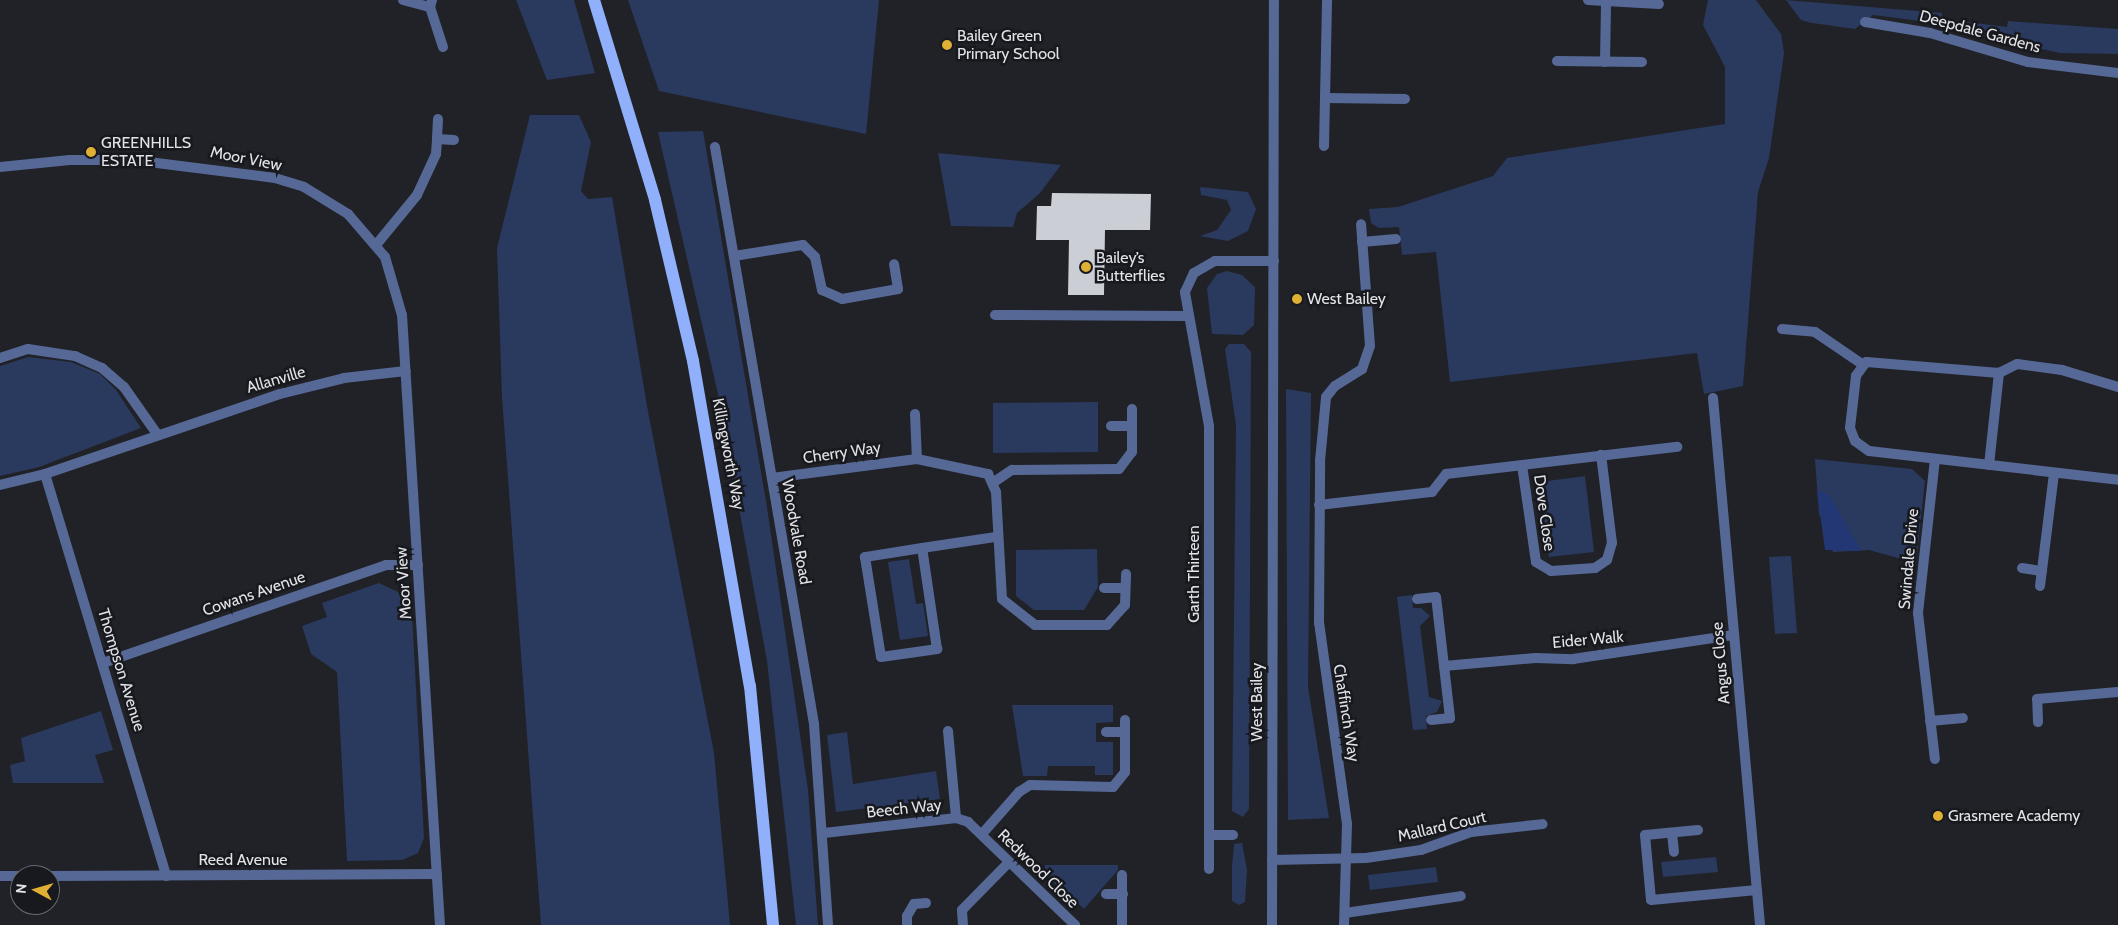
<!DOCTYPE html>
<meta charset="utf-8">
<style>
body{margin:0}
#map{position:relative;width:2118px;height:925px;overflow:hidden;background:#202227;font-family:Cabin,sans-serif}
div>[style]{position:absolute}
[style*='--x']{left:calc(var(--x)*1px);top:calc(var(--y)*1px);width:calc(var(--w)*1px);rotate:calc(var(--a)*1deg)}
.green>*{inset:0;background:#2a395e}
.water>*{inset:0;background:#223774}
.building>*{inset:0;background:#cbced5}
.minor>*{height:10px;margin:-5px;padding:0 5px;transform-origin:5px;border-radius:5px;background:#566996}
.tertiary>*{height:10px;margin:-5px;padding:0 5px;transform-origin:5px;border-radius:5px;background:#566996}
.primary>*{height:12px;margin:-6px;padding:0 6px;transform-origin:6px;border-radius:6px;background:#90b0fb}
.dots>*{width:14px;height:14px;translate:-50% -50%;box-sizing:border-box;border:2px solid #17191e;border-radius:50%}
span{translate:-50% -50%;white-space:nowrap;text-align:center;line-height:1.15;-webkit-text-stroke:5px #17191e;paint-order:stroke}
.street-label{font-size:16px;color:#e1e3e6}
.poi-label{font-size:16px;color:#e1e3e6}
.left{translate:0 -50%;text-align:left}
.north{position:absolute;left:10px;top:865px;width:50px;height:50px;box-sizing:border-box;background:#17191e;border:1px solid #686a6e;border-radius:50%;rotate:276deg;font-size:14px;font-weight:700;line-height:20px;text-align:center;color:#e1e3e6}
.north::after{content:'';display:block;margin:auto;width:18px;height:22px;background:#e0b034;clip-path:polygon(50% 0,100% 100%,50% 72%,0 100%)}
</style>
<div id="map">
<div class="green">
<i style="clip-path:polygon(516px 0,574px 0,595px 73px,547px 80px)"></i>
<i style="clip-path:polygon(628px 0,879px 0,866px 134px,659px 91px)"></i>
<i style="clip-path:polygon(1708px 0,1756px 0,1781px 34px,1784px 53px,1769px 158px,1758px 192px,1743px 386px,1704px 394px,1697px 353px,1450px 382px,1436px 252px,1402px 255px,1399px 227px,1379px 228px,1371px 223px,1369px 209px,1398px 207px,1493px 176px,1507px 158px,1725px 124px,1725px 67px,1703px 25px)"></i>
<i style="clip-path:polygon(1786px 0,1942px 13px,1942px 19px,2007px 27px,2008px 21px,2118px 29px,2118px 54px,2060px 53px,1913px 20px,1873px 15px,1855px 29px,1812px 23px,1801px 20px)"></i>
<i style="clip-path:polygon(530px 115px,579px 115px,591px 142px,581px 191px,588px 199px,612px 197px,647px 406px,714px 753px,730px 925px,541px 925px,502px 397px,497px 248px)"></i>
<i style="clip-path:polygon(703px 131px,767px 507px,808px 790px,818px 925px,796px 925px,767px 661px,718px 394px,658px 132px)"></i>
<i style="clip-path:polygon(938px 153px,1061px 165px,1040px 193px,1017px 213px,1013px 227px,951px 226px)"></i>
<i style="clip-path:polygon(1200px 187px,1248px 192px,1256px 209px,1248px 231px,1228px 241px,1200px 236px,1217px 230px,1231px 210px,1227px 200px,1201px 195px)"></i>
<i style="clip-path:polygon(1227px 271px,1242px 275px,1255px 287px,1254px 325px,1243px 335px,1212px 334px,1207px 288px,1217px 274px)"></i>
<i style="clip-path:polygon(1229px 344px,1244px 344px,1251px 352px,1249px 809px,1243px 817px,1232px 811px,1236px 425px,1225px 349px)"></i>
<i style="clip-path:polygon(28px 357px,71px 362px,100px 374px,116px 390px,141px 428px,39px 467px,0 476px,0 366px)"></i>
<i style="clip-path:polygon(1286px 389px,1311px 393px,1308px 687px,1329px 818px,1288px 820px)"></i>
<i style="clip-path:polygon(1098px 402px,1098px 452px,993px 453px,993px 403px)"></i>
<i style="clip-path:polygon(1815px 459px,1912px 469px,1925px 481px,1916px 563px,1869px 550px,1833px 552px,1826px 525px,1819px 515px)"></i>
<i style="clip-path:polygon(1585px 476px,1594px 552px,1549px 557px,1540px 482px)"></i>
<i style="clip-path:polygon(1097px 549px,1098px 587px,1084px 610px,1034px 610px,1016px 596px,1016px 550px)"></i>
<i style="clip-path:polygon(1791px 556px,1797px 633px,1775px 634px,1769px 557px)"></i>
<i style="clip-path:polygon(909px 559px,916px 604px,923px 603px,928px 636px,900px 640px,888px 562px)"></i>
<i style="clip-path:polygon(379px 583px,398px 592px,412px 614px,424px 838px,418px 853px,402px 860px,347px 861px,337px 672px,311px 654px,302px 626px,327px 617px,322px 603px)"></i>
<i style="clip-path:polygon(1412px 595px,1413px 608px,1421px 608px,1430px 616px,1420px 626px,1429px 697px,1442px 701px,1437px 712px,1426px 716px,1427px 729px,1413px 730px,1397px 597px)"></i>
<i style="clip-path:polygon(1012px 705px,1113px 705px,1113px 722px,1096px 723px,1096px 742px,1113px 742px,1113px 775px,1095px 775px,1095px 766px,1048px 766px,1047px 776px,1023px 776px)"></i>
<i style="clip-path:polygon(101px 711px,113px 750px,95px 755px,104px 783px,13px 783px,10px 765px,25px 761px,21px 738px)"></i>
<i style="clip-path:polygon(847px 732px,853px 784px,936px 771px,940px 799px,836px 812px,827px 735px)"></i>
<i style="clip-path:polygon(1242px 843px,1247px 870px,1245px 902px,1239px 905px,1232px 901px,1232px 867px,1234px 844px)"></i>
<i style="clip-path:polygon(1716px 857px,1718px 872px,1663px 877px,1661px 862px)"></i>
<i style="clip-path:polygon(1045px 865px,1118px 865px,1118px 870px,1084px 909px,1045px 875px)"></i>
<i style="clip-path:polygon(1436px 867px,1438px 882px,1370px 890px,1368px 875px)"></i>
</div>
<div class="water">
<i style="clip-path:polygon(1817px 490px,1829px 495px,1861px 551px,1825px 550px)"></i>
</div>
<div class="building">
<i style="clip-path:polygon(1052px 193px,1151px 194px,1150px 230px,1105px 230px,1104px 295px,1068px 295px,1069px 240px,1036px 240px,1037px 206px,1051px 206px)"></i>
</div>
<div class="minor">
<i style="--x:403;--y:0;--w:28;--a:15"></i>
<i style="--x:432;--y:0;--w:7;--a:106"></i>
<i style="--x:430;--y:7;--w:42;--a:72"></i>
<i style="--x:1588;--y:0;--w:71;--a:3.2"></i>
<i style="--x:1865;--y:22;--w:66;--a:9.6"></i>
<i style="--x:1930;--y:33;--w:102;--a:16.5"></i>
<i style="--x:2028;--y:62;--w:91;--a:7"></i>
<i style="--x:1557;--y:61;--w:85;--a:0.7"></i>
<i style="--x:1605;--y:62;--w:59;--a:-89"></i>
<i style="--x:1325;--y:98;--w:80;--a:0.7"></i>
<i style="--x:438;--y:119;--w:20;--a:93"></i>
<i style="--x:437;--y:139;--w:17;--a:3"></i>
<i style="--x:1324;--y:146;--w:146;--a:-88.8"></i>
<i style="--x:715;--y:147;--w:585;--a:80.26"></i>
<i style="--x:814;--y:724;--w:201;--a:86"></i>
<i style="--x:0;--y:167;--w:70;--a:-5.7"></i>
<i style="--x:70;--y:160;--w:63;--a:0"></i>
<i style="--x:133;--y:160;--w:143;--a:7.2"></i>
<i style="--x:275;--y:178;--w:30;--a:17"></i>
<i style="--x:304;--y:187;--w:52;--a:31.5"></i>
<i style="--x:348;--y:214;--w:57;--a:49.3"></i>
<i style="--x:385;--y:257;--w:60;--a:73.7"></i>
<i style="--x:402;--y:315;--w:611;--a:86.44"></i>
<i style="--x:1362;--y:242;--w:34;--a:-5"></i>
<i style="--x:376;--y:245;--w:65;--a:-50.6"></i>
<i style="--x:417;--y:195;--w:45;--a:-65.1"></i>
<i style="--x:436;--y:154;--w:15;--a:-86"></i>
<i style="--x:734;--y:256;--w:70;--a:-9.1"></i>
<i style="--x:803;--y:245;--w:17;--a:45"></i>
<i style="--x:815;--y:257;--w:34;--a:78"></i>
<i style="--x:822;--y:290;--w:22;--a:24"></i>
<i style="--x:842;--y:299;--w:57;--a:-10.1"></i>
<i style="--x:898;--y:289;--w:25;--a:-99"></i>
<i style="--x:995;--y:315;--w:192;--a:0.3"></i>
<i style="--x:1782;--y:329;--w:33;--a:5"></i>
<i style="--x:1815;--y:332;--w:57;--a:34.2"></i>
<i style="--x:0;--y:358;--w:29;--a:-18"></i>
<i style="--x:28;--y:349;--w:48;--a:8.5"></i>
<i style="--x:75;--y:356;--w:30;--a:24"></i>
<i style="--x:102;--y:368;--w:29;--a:41"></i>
<i style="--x:124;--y:387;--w:57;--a:54.9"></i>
<i style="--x:2118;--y:387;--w:59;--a:-163.1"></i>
<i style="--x:2062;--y:370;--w:45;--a:-172.4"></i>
<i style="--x:2017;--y:364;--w:20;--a:153"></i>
<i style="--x:1999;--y:373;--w:133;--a:-175.3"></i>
<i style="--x:1866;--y:362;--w:17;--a:126"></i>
<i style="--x:1856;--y:376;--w:52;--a:96.6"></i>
<i style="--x:1850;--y:428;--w:14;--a:69"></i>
<i style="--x:1855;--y:441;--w:17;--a:36"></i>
<i style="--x:1869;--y:451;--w:251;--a:6.6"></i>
<i style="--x:1713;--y:398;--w:529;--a:84.9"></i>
<i style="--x:915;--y:414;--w:45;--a:87.5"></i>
<i style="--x:1111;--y:426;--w:21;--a:0"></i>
<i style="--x:1935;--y:459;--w:155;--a:96.3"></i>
<i style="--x:1918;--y:613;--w:147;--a:83.4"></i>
<i style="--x:1522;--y:465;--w:98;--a:81.8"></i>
<i style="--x:1536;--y:562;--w:17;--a:31"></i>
<i style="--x:1551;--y:571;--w:44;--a:-3.9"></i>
<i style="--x:1595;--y:568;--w:14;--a:-34"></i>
<i style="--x:1607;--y:560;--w:18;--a:-74"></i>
<i style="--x:1612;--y:543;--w:89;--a:-97.1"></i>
<i style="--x:1989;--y:465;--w:93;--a:-83.8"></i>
<i style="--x:45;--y:474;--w:420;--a:73.2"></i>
<i style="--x:772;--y:478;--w:146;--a:-7.5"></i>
<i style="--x:917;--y:459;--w:73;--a:11.9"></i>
<i style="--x:988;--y:474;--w:20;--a:66"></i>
<i style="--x:996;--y:492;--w:107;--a:86.8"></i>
<i style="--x:1002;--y:599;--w:42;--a:38.2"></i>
<i style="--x:1035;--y:625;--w:72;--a:0"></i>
<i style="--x:1107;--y:625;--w:27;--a:-48"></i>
<i style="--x:1125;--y:605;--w:31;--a:-88"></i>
<i style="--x:994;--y:482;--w:22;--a:-34"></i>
<i style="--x:1012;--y:470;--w:107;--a:-0.5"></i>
<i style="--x:1119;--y:469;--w:21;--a:-53"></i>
<i style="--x:1132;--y:452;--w:43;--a:-90"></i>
<i style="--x:0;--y:485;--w:46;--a:-13.7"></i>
<i style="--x:45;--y:474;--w:248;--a:-18.8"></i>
<i style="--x:280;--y:394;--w:66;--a:-14"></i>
<i style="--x:344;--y:378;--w:62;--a:-6.4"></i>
<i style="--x:1319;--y:505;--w:114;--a:-6.6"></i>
<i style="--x:1432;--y:492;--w:23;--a:-52"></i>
<i style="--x:1446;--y:474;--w:233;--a:-6.7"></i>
<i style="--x:922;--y:548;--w:58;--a:171"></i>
<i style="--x:865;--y:557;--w:101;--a:80.9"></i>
<i style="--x:881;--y:657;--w:57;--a:-8.1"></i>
<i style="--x:937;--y:649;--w:102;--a:-98.4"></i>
<i style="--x:922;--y:548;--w:75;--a:-8.5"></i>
<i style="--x:2022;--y:568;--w:20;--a:9"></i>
<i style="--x:2040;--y:586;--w:114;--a:-82.9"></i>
<i style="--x:1104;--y:588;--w:21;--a:0"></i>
<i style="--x:1417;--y:599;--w:19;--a:-6"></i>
<i style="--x:1436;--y:597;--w:17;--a:83"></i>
<i style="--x:1438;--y:614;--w:105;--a:83.4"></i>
<i style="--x:1450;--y:718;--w:19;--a:174"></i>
<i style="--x:103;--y:663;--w:299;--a:-19.1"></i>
<i style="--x:386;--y:565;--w:32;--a:0"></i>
<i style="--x:1444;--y:666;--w:92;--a:-5"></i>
<i style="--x:1536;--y:658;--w:37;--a:2"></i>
<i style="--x:1573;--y:659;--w:163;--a:-8.5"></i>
<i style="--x:1930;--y:721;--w:33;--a:-5"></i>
<i style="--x:2038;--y:722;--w:23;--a:-92"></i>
<i style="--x:2037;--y:699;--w:81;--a:-4.9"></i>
<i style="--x:948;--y:731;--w:87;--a:84.7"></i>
<i style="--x:1106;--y:732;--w:19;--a:0"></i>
<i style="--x:1698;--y:830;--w:53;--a:174.6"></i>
<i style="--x:1645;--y:835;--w:65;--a:84.7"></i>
<i style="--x:1651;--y:900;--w:106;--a:-5.4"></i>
<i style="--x:824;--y:833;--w:133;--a:-6.5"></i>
<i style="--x:956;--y:818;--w:13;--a:18"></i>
<i style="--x:968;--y:822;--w:149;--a:43.9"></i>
<i style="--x:1672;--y:833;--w:19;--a:84"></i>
<i style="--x:982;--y:834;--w:56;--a:-48.6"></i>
<i style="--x:1019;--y:792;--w:13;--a:-32"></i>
<i style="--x:1030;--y:785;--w:83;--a:1.4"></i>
<i style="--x:1113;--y:787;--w:19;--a:-51"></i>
<i style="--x:1125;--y:772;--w:52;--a:-90"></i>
<i style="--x:1209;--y:835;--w:24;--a:0"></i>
<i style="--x:1272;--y:860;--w:94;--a:-1.2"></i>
<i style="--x:1366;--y:858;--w:56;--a:-8.3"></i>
<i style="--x:1421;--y:850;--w:53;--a:-19.8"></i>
<i style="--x:1471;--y:832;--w:72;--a:-6.3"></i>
<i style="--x:1209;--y:869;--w:443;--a:-90"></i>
<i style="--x:1209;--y:426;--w:136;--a:-100.2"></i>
<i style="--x:1185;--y:292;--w:21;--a:-65"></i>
<i style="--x:1194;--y:273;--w:24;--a:-30"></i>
<i style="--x:1215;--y:261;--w:59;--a:0"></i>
<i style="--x:0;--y:876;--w:20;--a:0"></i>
<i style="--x:50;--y:876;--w:387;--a:-0.3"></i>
<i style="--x:1106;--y:894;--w:17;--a:0"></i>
<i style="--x:1345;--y:913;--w:117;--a:-8.3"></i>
<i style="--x:907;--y:925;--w:9;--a:-90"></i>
<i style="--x:907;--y:916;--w:14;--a:-60"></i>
<i style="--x:914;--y:904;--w:12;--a:-5"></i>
<i style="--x:963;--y:925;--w:15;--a:-94"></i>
<i style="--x:962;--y:910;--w:67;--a:-45.6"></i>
<i style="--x:1122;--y:925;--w:50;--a:-90"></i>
<i style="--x:1344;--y:925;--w:101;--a:-88.3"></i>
<i style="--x:1347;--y:824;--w:203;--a:-97.9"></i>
<i style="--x:1319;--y:623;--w:162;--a:-89.6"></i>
<i style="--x:1320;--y:461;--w:64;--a:-84.6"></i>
<i style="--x:1326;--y:397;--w:14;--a:-51"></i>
<i style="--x:1335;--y:386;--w:32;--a:-32"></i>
<i style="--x:1362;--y:369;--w:24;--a:-71"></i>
<i style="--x:1370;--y:346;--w:122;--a:-94.2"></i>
</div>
<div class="tertiary">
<i style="--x:1272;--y:925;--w:925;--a:-89.88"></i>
</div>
<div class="primary">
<i style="--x:594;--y:0;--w:209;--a:73"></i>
<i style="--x:655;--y:200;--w:165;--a:76.7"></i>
<i style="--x:693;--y:361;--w:330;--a:80.1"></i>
<i style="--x:750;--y:686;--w:240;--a:84.5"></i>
</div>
<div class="dots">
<i style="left:947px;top:45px;background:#e0b034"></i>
<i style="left:91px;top:152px;background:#e0b034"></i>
<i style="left:1086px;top:267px;background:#e0b034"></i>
<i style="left:1297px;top:299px;background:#e0b034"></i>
<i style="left:1938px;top:816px;background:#e0b034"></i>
</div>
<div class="street-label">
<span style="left:1980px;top:32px;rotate:15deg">Deepdale Gardens</span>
<span style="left:246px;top:159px;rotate:11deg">Moor View</span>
<span style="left:276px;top:380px;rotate:-16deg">Allanville</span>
<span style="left:842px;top:453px;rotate:-8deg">Cherry Way</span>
<span style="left:728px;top:454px;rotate:79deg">Killingworth Way</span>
<span style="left:1544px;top:513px;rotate:82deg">Dove Close</span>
<span style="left:796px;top:532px;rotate:80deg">Woodvale Road</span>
<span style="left:1909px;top:559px;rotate:-85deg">Swindale Drive</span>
<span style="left:1194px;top:574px;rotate:-90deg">Garth Thirteen</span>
<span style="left:404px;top:583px;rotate:-94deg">Moor View</span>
<span style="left:254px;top:594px;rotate:-19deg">Cowans Avenue</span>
<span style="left:1588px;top:640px;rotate:-5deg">Eider Walk</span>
<span style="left:1721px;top:663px;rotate:-95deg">Angus Close</span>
<span style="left:121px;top:670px;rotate:73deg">Thompson Avenue</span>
<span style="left:1257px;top:702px;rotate:-90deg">West Bailey</span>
<span style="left:1346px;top:713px;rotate:81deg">Chaffinch Way</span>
<span style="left:904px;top:809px;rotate:-6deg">Beech Way</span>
<span style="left:1442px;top:827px;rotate:-13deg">Mallard Court</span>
<span style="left:243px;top:860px">Reed Avenue</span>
<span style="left:1038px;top:869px;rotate:44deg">Redwood Close</span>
</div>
<div class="poi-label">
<span class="left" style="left:957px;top:45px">Bailey Green<br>Primary School</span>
<span class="left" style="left:101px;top:152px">GREENHILLS<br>ESTATE</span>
<span class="left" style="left:1096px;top:267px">Bailey’s<br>Butterflies</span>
<span class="left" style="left:1307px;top:299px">West Bailey</span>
<span class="left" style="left:1948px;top:816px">Grasmere Academy</span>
</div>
<div class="north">N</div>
</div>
